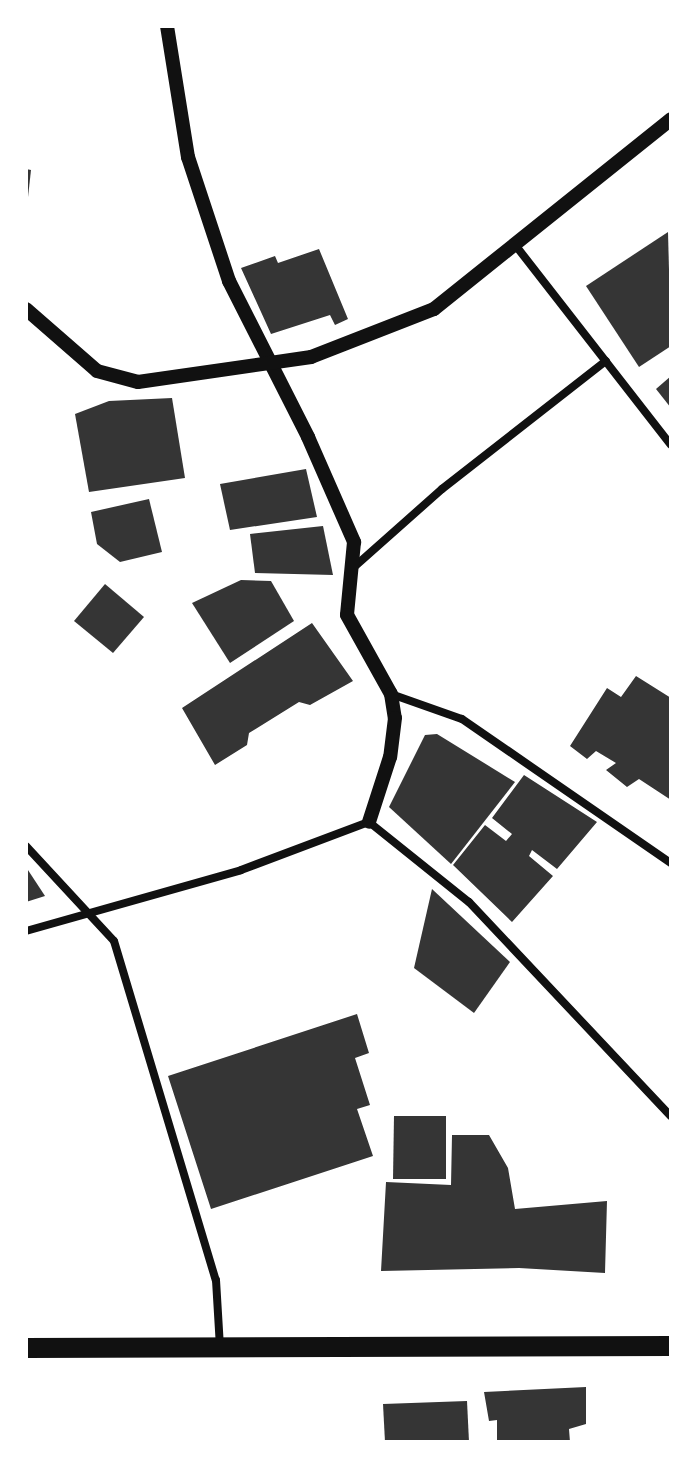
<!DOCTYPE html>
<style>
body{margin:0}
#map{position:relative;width:697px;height:1468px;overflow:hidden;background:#fff;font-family:"Archivo Narrow",sans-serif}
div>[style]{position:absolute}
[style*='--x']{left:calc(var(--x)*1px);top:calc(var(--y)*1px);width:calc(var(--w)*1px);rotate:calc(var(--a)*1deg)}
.building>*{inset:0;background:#353535}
.minor>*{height:8px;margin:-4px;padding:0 4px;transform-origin:4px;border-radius:4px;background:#111}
.tertiary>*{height:14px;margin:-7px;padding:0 7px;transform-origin:7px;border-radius:7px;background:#111}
.primary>*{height:20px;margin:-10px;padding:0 10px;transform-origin:10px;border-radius:10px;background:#111}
span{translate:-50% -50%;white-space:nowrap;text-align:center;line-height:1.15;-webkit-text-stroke:7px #fff;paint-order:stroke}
.frame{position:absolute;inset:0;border:28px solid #fff;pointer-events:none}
</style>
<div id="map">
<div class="building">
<i style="clip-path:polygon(26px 169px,31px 170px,28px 197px,26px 197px)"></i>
<i style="clip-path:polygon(668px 232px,671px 346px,639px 367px,586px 286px)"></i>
<i style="clip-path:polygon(319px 249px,348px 319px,335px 325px,330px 315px,271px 334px,241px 268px,275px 256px,278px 263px)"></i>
<i style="clip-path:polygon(671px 376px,671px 408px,656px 389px)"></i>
<i style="clip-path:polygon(172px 398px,185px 478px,89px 492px,75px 414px,109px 401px)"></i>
<i style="clip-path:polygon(306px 469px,317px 517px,230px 530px,220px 484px)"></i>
<i style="clip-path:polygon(149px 499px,162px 552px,120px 562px,97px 544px,91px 512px)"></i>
<i style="clip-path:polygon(323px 526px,333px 575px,255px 573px,250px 534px)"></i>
<i style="clip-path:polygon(241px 580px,271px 581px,294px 621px,230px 663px,192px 603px)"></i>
<i style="clip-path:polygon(105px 584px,144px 617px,113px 653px,74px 621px)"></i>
<i style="clip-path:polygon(312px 623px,353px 681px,310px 705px,299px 702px,249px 733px,247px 745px,215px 765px,182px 708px)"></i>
<i style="clip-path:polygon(636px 676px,671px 698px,671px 800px,639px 779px,627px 787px,606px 770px,616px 763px,596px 751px,587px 759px,570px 746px,607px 688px,621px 697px)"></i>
<i style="clip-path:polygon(437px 734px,515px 782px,451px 864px,389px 807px,425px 735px)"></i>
<i style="clip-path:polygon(524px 775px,597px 822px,557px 869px,532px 850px,529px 856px,553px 876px,512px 922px,453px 865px,485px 825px,506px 841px,512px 834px,492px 818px)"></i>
<i style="clip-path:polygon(26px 867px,45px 896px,26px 902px)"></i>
<i style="clip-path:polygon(432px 889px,510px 962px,474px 1013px,414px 968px)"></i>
<i style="clip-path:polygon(357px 1014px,369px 1053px,355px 1058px,370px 1105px,357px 1109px,373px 1156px,211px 1209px,168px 1076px)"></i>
<i style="clip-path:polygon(394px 1116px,446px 1116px,446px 1179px,393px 1179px)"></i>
<i style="clip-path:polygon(452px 1135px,489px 1135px,508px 1168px,515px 1209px,607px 1201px,605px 1273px,519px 1268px,381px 1271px,386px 1182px,451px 1185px)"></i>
<i style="clip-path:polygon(586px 1387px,586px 1424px,569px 1429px,570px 1442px,497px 1442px,497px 1420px,489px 1421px,484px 1392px)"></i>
<i style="clip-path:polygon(467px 1401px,469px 1442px,385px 1442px,383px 1404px)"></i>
</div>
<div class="minor">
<i style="--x:516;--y:246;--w:252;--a:52.1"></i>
<i style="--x:353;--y:568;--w:119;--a:-41.6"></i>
<i style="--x:442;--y:489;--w:208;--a:-38"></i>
<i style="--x:391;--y:694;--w:75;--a:19.4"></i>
<i style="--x:462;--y:719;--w:254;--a:34.6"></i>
<i style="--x:26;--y:846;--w:129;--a:47.2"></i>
<i style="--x:114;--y:941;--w:354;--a:73.3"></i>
<i style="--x:216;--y:1280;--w:67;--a:86.6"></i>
<i style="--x:26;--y:931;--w:223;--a:-15.8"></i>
<i style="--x:241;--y:870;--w:137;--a:-20.6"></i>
<i style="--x:369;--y:822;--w:128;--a:38.7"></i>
<i style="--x:469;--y:902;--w:294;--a:46.7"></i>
</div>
<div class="tertiary">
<i style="--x:167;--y:26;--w:133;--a:80.9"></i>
<i style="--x:188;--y:157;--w:131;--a:71.7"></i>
<i style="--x:229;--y:281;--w:175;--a:63.1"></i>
<i style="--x:308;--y:437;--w:115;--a:66.3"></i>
<i style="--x:354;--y:542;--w:73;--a:95.5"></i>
<i style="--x:347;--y:615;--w:90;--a:60.9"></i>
<i style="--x:391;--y:694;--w:24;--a:81"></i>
<i style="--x:395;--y:718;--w:39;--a:97"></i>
<i style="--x:390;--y:757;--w:68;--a:107.9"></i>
<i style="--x:26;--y:309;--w:94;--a:41.1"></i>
<i style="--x:97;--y:371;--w:42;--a:15"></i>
<i style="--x:138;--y:382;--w:175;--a:-8.2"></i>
<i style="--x:311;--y:357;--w:132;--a:-21.3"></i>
<i style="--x:434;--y:309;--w:304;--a:-38.7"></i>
</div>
<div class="primary">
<i style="--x:26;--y:1348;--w:645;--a:-0.18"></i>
</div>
<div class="frame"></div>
</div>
